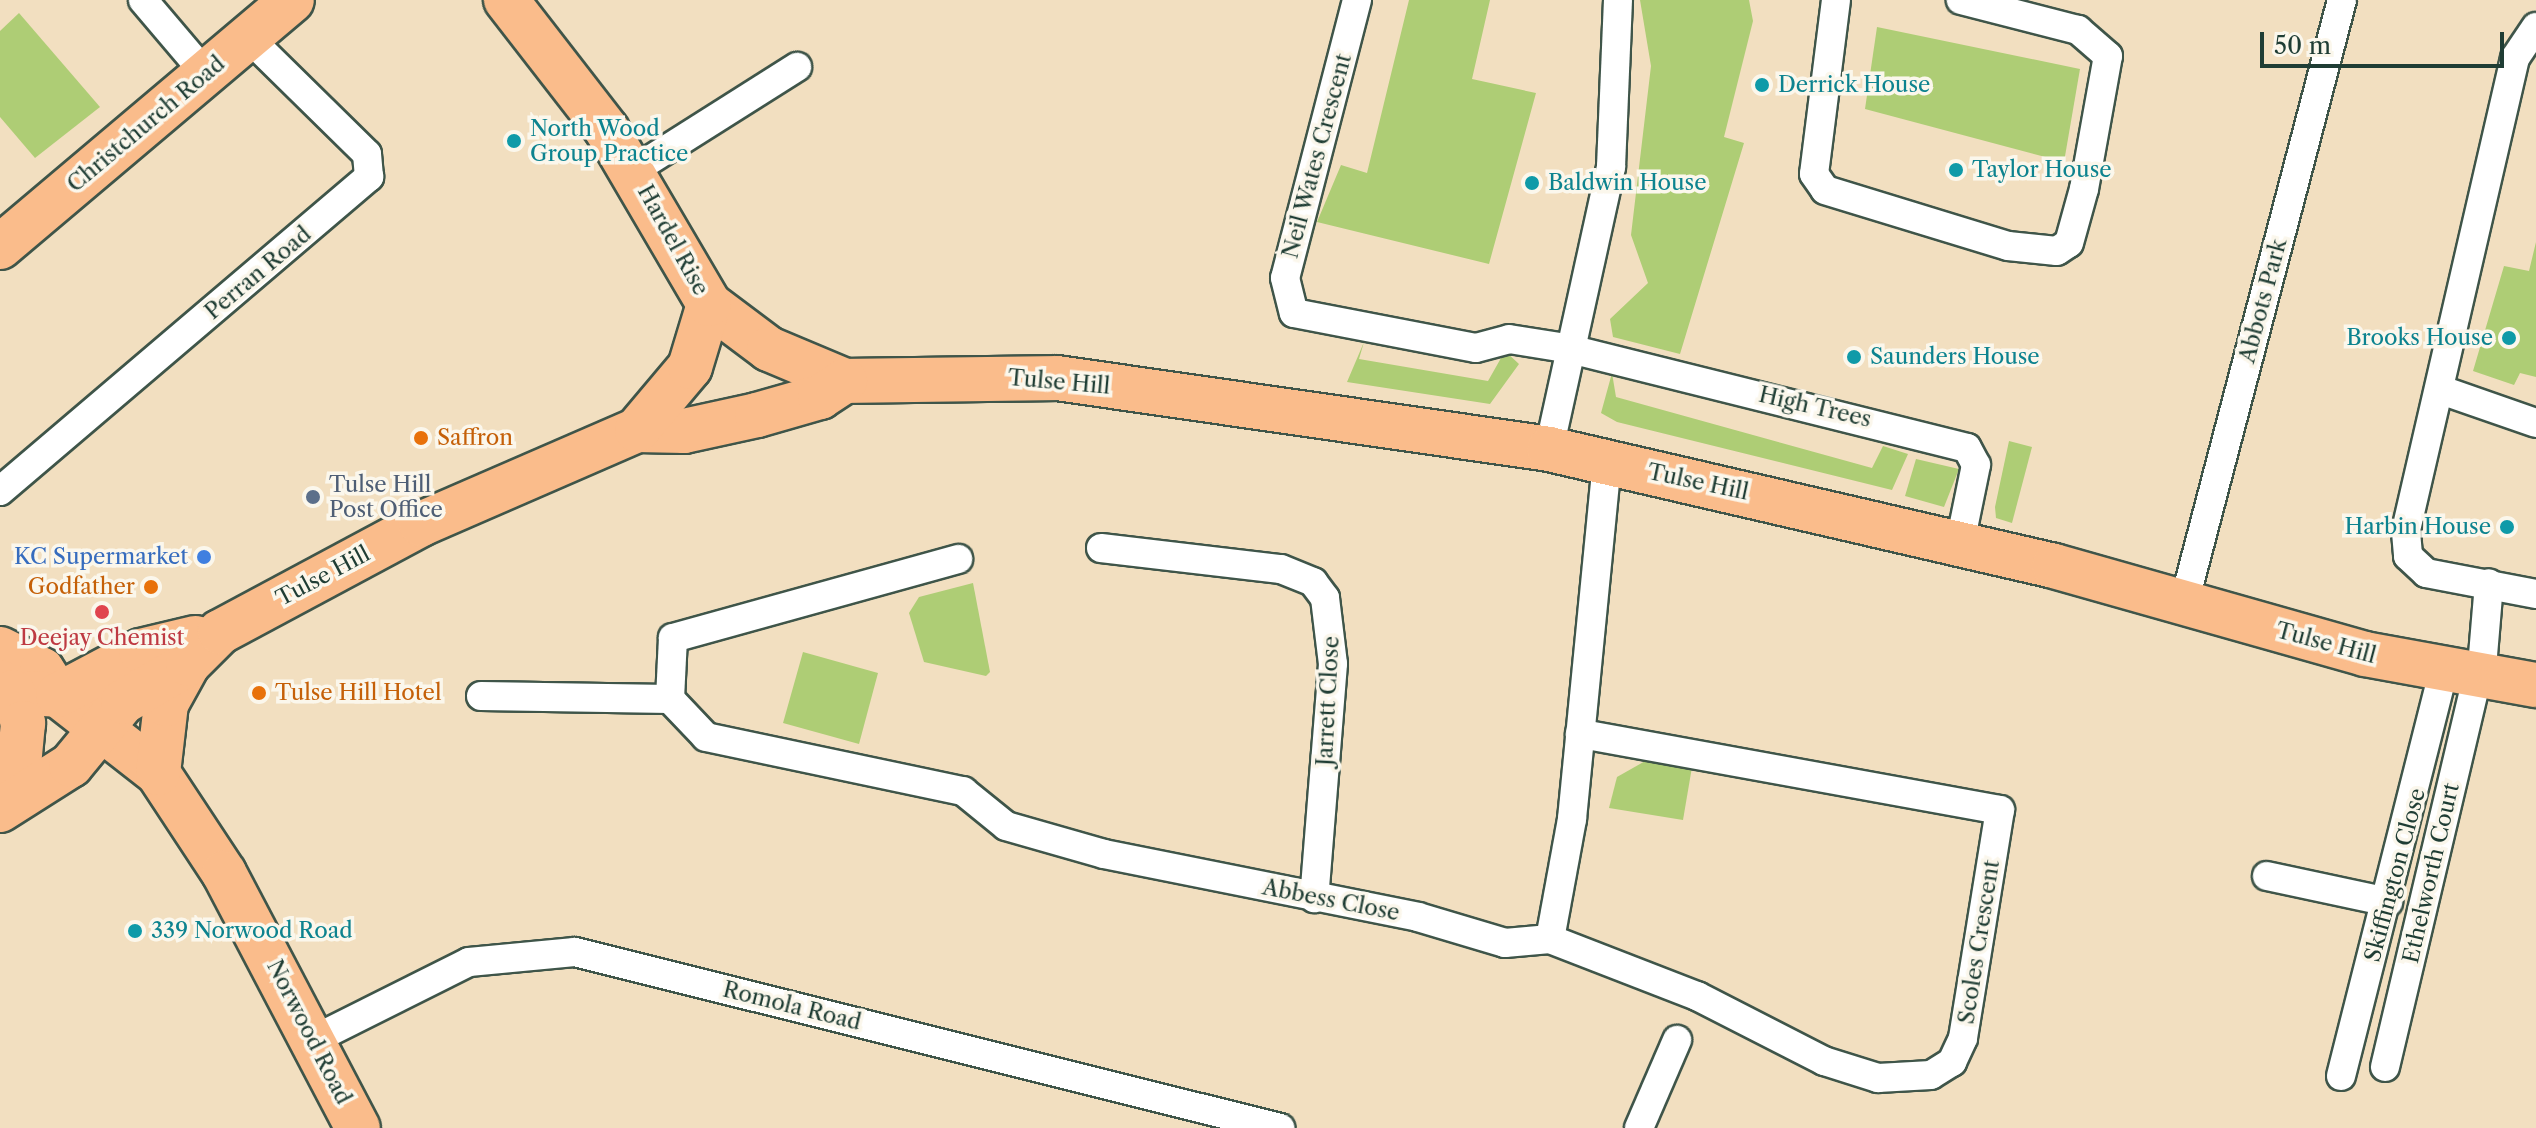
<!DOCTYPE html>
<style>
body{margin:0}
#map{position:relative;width:2536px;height:1128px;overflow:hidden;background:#f2dfc0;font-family:"Libre Caslon Text",serif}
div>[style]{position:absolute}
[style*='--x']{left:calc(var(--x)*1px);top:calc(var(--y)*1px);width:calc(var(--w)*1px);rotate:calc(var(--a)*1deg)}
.green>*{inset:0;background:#aecd75}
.roads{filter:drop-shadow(2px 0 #3f5549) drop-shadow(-2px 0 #3f5549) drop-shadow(0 2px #3f5549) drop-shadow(0 -2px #3f5549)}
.minor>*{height:28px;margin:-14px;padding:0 14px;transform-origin:14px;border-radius:14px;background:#fff}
.primary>*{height:44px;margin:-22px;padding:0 22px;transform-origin:22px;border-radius:22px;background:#fabc8b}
.trunk>*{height:44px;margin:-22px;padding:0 22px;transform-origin:22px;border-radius:22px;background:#fabc8b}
.dots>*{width:22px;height:22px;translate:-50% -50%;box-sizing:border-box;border:4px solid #fbf7ec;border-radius:50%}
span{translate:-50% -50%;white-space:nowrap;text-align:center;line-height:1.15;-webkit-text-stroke:7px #fbf7ec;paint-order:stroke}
.culture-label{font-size:22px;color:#0d838f}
.left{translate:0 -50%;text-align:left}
.right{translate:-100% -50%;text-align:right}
.street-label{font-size:22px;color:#1f3d34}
.food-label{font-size:22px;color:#c56008}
.service-label{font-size:22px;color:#4e5e75}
.shop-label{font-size:22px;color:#366cbe}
.health-label{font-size:22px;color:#be3a42}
.scale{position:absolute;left:2260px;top:32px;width:244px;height:36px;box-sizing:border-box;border:4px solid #1f3d34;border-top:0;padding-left:10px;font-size:24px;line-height:28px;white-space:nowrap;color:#1f3d34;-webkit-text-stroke:6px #fbf7ec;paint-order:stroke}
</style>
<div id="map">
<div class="green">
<i style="clip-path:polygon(1409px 0,1490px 0,1472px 79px,1536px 93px,1489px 264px,1317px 222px,1341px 165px,1367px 173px)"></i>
<i style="clip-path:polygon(1640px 0,1749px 0,1753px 21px,1724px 137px,1744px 143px,1680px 354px,1613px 337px,1610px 319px,1648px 283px,1631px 235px,1651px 66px)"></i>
<i style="clip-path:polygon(19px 13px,100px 107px,35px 158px,0 117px,0 31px)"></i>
<i style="clip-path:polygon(1877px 27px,2080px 69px,2064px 162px,1865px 109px)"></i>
<i style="clip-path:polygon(2536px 242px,2536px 377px,2520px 373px,2514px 385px,2473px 371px,2504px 266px,2529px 271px)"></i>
<i style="clip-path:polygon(1364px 342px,1359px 359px,1488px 381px,1505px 351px,1519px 364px,1490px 404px,1347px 382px)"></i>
<i style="clip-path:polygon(1612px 373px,1616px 397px,1872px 468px,1883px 446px,1908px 454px,1892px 490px,1617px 422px,1601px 413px)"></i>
<i style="clip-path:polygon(2009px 441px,2032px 447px,2012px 523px,1996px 518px,1995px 507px)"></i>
<i style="clip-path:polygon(1916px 459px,1959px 469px,1944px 507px,1905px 496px)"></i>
<i style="clip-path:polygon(973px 583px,990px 672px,986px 676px,924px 662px,909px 613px,919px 597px)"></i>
<i style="clip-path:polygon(803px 652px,878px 673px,859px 744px,783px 723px)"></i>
<i style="clip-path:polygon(1647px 760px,1692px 767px,1683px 820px,1609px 808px,1617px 777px)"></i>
</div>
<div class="roads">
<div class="minor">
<i style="--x:143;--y:0;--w:96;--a:49.7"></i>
<i style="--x:1357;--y:0;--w:287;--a:104.5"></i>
<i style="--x:1285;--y:278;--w:36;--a:76"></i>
<i style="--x:1294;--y:313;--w:185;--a:10.9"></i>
<i style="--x:1476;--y:348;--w:34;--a:-15"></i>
<i style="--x:1509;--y:339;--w:58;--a:9"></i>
<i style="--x:1566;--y:348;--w:413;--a:14"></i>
<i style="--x:1967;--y:448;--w:19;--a:62"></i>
<i style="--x:1976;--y:465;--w:80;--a:101.6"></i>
<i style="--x:1836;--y:0;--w:175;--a:97.2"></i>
<i style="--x:1814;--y:174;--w:19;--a:55"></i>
<i style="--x:1825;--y:190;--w:191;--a:17"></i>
<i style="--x:2008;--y:246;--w:49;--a:5.8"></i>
<i style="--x:2057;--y:251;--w:14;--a:-34"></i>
<i style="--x:2069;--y:243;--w:56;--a:-74.5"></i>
<i style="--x:2084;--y:189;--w:135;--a:-79.8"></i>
<i style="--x:2108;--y:56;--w:40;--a:-139"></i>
<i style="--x:2078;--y:30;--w:121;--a:-165.6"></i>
<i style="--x:2536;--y:27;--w:37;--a:124"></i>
<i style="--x:2515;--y:58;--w:486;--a:103"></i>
<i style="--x:2406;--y:532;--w:24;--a:85"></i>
<i style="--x:2408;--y:556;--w:25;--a:43"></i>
<i style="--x:2426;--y:573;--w:112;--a:10.8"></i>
<i style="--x:634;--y:170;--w:193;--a:-32.3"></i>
<i style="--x:2444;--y:391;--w:97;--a:19.2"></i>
<i style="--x:1549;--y:449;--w:289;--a:-77.6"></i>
<i style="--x:1611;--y:167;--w:167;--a:-87.6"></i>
<i style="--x:0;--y:491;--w:485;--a:-40.4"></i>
<i style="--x:369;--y:177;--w:23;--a:-95"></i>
<i style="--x:367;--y:154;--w:167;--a:-135.5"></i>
<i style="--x:1101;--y:548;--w:181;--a:6.7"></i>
<i style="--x:1281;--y:569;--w:35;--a:22"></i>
<i style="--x:1313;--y:582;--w:20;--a:53"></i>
<i style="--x:1325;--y:598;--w:66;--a:83.1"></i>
<i style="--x:1333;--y:664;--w:235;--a:94.6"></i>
<i style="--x:2184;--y:603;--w:623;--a:-75.32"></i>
<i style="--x:2481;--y:679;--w:96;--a:-85.2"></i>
<i style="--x:481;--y:696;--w:189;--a:0.9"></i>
<i style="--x:670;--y:699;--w:52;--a:46.5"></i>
<i style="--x:706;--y:737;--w:263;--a:11.9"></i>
<i style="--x:963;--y:791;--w:55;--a:39.1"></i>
<i style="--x:1006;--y:826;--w:102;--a:15.9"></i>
<i style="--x:1104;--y:854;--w:320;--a:11.3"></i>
<i style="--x:1418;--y:917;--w:91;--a:16.6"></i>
<i style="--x:1505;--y:943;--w:45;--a:-5.1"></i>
<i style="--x:1550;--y:939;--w:122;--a:-79.6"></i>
<i style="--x:1572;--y:819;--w:358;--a:-84.4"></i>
<i style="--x:670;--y:699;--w:61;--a:-87.2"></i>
<i style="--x:673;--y:638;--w:296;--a:-15.5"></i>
<i style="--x:2267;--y:876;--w:124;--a:12.1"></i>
<i style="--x:1550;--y:939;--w:158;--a:21.2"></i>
<i style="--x:1697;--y:996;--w:143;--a:27.1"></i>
<i style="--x:1824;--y:1061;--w:57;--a:17.5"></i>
<i style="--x:1878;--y:1078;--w:53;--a:-3.2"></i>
<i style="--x:1931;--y:1075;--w:25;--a:-32"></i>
<i style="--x:1952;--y:1062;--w:26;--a:-65"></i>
<i style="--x:1963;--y:1038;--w:231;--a:-80.8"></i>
<i style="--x:2000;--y:810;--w:427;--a:-169.7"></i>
<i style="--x:315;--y:1039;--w:172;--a:-26.6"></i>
<i style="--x:469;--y:962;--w:106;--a:-5.4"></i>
<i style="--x:575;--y:952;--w:727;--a:14.02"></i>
<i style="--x:2385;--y:1067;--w:400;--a:-76.7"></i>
<i style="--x:2341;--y:1076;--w:417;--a:-75.8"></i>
<i style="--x:1639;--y:1128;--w:96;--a:-66.6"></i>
</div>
<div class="primary">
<i style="--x:709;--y:304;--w:75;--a:36.9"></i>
<i style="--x:769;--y:349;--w:82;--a:22.8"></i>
<i style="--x:845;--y:381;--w:212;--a:-0.8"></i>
<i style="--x:1057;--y:378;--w:497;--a:8.2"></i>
<i style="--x:1549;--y:449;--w:518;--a:13.04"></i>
<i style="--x:2054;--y:566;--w:323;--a:15.8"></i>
<i style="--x:2365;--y:654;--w:174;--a:10.3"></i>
<i style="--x:637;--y:430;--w:47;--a:1.2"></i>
<i style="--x:684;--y:431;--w:75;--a:-12.4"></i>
<i style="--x:757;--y:415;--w:66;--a:-15.9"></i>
<i style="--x:820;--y:397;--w:30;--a:-33"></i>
<i style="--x:0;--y:649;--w:47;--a:26.6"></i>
<i style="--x:42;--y:670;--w:30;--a:57"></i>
<i style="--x:23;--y:693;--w:35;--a:3"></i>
<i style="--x:58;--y:695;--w:127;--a:38"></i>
<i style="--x:158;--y:773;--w:120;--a:56.6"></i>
<i style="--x:224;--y:873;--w:288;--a:62.3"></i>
<i style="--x:158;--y:773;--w:69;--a:-83.4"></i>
<i style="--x:166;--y:704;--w:46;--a:-61.2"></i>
</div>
<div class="trunk">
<i style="--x:0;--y:247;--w:382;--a:-40.2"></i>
<i style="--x:0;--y:682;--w:16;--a:38"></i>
<i style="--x:13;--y:692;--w:33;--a:72"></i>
<i style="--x:23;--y:723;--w:74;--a:95.4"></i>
<i style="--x:58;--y:695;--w:94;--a:-27.9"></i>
<i style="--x:141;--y:651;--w:56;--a:-13.5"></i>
<i style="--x:0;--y:810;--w:84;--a:-32.4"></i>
<i style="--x:71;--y:765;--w:82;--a:-50.5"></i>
<i style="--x:123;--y:702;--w:75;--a:-30.3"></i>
<i style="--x:188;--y:664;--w:45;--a:-45"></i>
<i style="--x:220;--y:632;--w:228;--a:-28.2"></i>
<i style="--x:421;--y:524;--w:236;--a:-23.5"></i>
<i style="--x:637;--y:430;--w:82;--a:-49.9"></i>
<i style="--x:690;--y:367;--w:66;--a:-73.2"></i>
<i style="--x:709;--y:304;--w:202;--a:-120.4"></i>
<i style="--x:607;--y:130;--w:165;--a:-127.8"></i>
</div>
</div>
<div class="dots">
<i style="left:1762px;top:85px;background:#0f9aa8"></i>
<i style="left:514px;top:141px;background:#0f9aa8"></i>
<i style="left:1956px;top:170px;background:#0f9aa8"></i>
<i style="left:1532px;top:183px;background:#0f9aa8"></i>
<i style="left:2509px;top:338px;background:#0f9aa8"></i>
<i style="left:1854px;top:357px;background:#0f9aa8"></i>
<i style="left:421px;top:438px;background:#e8710a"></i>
<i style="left:313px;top:497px;background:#5c6f8a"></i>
<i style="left:2507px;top:527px;background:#0f9aa8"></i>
<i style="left:204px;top:557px;background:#3f7fe0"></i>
<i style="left:151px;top:587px;background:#e8710a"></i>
<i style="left:102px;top:612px;background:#e0444e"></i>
<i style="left:259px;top:693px;background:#e8710a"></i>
<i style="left:135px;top:931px;background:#0f9aa8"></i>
</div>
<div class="culture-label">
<span class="left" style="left:1778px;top:85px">Derrick House</span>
<span class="left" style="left:530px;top:141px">North Wood<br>Group Practice</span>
<span class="left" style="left:1972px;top:170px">Taylor House</span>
<span class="left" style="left:1548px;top:183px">Baldwin House</span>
<span class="right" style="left:2493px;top:338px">Brooks House</span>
<span class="left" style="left:1870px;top:357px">Saunders House</span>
<span class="right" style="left:2491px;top:527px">Harbin House</span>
<span class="left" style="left:151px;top:931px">339 Norwood Road</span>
</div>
<div class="street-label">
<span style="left:146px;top:124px;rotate:-40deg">Christchurch Road</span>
<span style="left:1317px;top:156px;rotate:-75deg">Neil Wates Crescent</span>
<span style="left:673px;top:240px;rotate:61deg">Hardel Rise</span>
<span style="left:258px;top:273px;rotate:-40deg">Perran Road</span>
<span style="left:2263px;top:301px;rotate:-75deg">Abbots Park</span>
<span style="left:1059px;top:382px;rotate:5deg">Tulse Hill</span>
<span style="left:1815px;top:407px;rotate:13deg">High Trees</span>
<span style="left:1698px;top:482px;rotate:12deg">Tulse Hill</span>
<span style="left:323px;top:576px;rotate:-28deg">Tulse Hill</span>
<span style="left:2326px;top:643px;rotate:15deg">Tulse Hill</span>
<span style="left:1328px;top:701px;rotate:-87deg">Jarrett Close</span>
<span style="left:2431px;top:873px;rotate:-77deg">Ethelworth Court</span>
<span style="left:2395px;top:875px;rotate:-75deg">Skiffington Close</span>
<span style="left:1331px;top:900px;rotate:11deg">Abbess Close</span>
<span style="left:1979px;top:942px;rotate:-81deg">Scoles Crescent</span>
<span style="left:792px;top:1006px;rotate:14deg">Romola Road</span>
<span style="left:309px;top:1032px;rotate:63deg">Norwood Road</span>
</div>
<div class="food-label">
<span class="left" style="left:437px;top:438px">Saffron</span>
<span class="right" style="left:135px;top:587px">Godfather</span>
<span class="left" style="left:275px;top:693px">Tulse Hill Hotel</span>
</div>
<div class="service-label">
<span class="left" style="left:329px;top:497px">Tulse Hill<br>Post Office</span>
</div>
<div class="shop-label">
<span class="right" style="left:188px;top:557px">KC Supermarket</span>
</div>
<div class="health-label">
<span style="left:102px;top:638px">Deejay Chemist</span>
</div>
<div class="scale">50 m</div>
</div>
